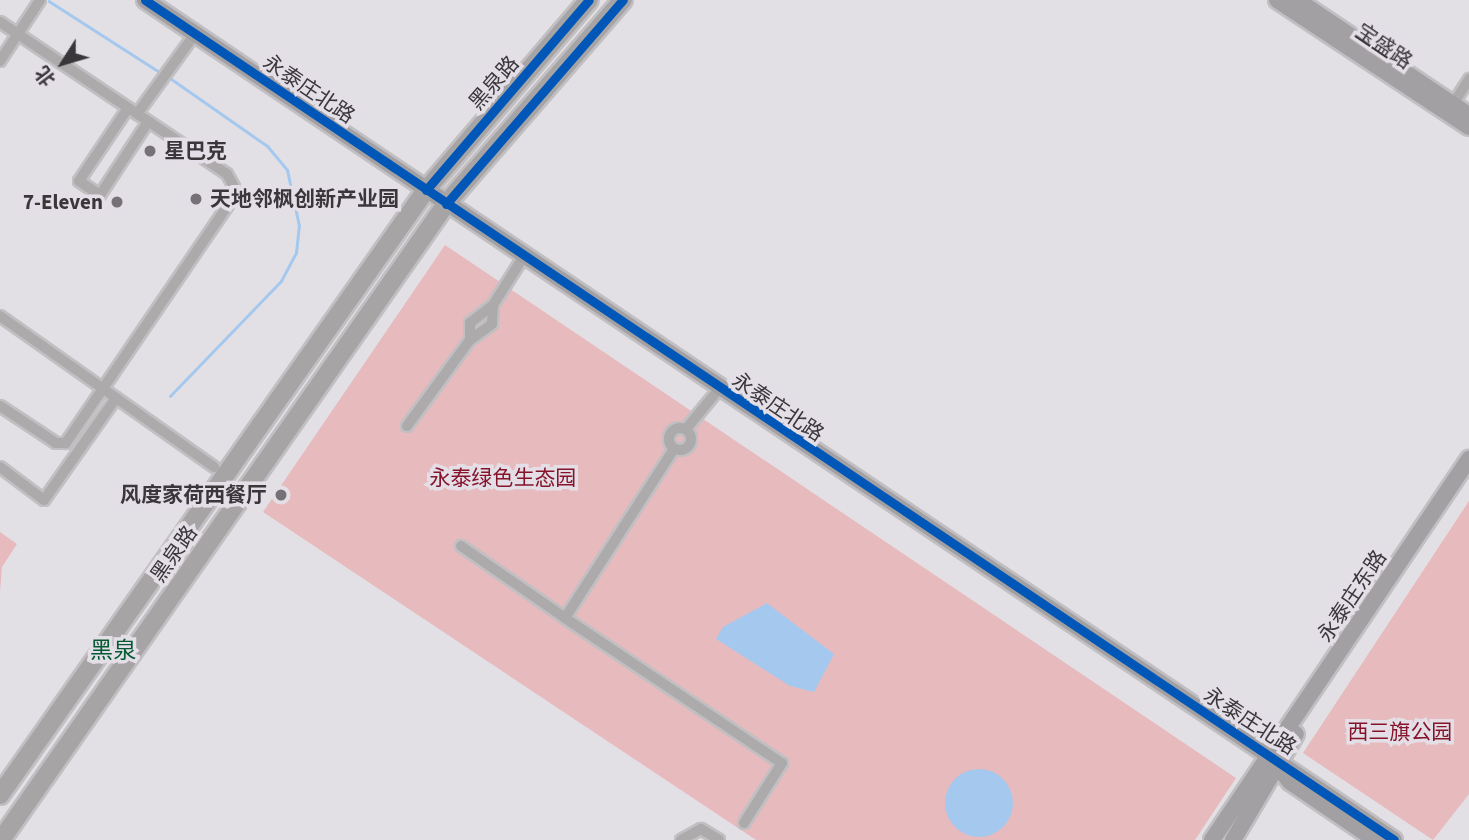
<!DOCTYPE html>
<meta charset="utf-8">
<style>
body{margin:0}
#map{position:relative;width:1469px;height:840px;overflow:hidden;background:#e3e0e5;font-family:"Source Sans 3","Noto Sans SC",sans-serif}
div>[style]{position:absolute}
[style*='--x']{left:calc(var(--x)*1px);top:calc(var(--y)*1px);width:calc(var(--w)*1px);rotate:calc(var(--a)*1deg)}
.green>*{inset:0;background:#e7babd}
.water>*{inset:0;background:#a5c8ef}
.round{border-radius:50%}
.stream>*{height:2.5px;margin:-1.25px;padding:0 1.25px;transform-origin:1.25px;border-radius:1.25px;background:#a5c8ef}
.roads{filter:drop-shadow(2px 0 #c1bfc2) drop-shadow(-2px 0 #c1bfc2) drop-shadow(0 2px #c1bfc2) drop-shadow(0 -2px #c1bfc2)}
.street>*{height:10px;margin:-5px;padding:0 5px;transform-origin:5px;border-radius:5px;background:#adaaac}
.street>.ring{margin:-5px;padding:0;box-sizing:content-box;background:none;border:10px solid #adaaac;border-radius:50%}
.secondary>*{height:16px;margin:-8px;padding:0 8px;transform-origin:8px;border-radius:8px;background:#a2a0a2}
.primary>*{height:18px;margin:-9px;padding:0 9px;transform-origin:9px;border-radius:9px;background:#a6a4a5}
.cycleway>*{height:9px;margin:-4.5px;padding:0 4.5px;transform-origin:4.5px;border-radius:4.5px;background:#0057b8}
.dots>*{width:19px;height:19px;translate:-50% -50%;box-sizing:border-box;border:4px solid #e4dee7;border-radius:50%}
span{translate:-50% -50%;white-space:nowrap;text-align:center;line-height:1.15;-webkit-text-stroke:7px #e4dee7;paint-order:stroke}
.street-label{font-size:21px;color:#3a373b}
.poi-label{font-size:21px;color:#3a373b;font-weight:700}
.left{translate:0 -50%;text-align:left}
.right{translate:-100% -50%;text-align:right}
.park-label{font-size:21px;color:#85142a}
.neighbourhood-label{font-size:23px;color:#045b33}
.north{position:absolute;left:28px;top:28px;width:70px;height:70px;-webkit-text-stroke:5px #e4dee7;paint-order:stroke;rotate:233deg;font-size:19px;font-weight:700;line-height:28px;text-align:center;color:#3a373b}
.north::after{content:'';display:block;margin:auto;width:24px;height:32px;background:#3a373b;clip-path:polygon(50% 0,100% 100%,50% 72%,0 100%)}
</style>
<div id="map">
<div class="green">
<i style="clip-path:polygon(445px 245px,1236px 778px,1195px 840px,756px 840px,263px 512px)"></i>
<i style="clip-path:polygon(1469px 501px,1469px 794px,1433px 840px,1303px 753px)"></i>
<i style="clip-path:polygon(0 532px,17px 544px,2px 567px,0 592px)"></i>
</div>
<div class="water">
<i style="clip-path:polygon(767px 603px,834px 654px,814px 692px,790px 686px,716px 639px,723px 627px)"></i>
<i class="round" style="left:945px;top:769px;width:68px;height:68px"></i>
</div>
<div class="stream">
<i style="--x:49;--y:1;--w:130;--a:32.7"></i>
<i style="--x:170;--y:396;--w:160;--a:-46"></i>
<i style="--x:281;--y:281;--w:32;--a:-62"></i>
<i style="--x:296;--y:253;--w:27;--a:-84"></i>
<i style="--x:299;--y:226;--w:57;--a:-102.1"></i>
<i style="--x:287;--y:170;--w:30;--a:-130"></i>
<i style="--x:268;--y:147;--w:117;--a:-145.1"></i>
</div>
<div class="roads">
<div class="street">
<i style="--x:0;--y:22;--w:273;--a:33.8"></i>
<i style="--x:227;--y:174;--w:21;--a:61"></i>
<i style="--x:237;--y:192;--w:304;--a:124.3"></i>
<i style="--x:66;--y:443;--w:10;--a:180"></i>
<i style="--x:56;--y:443;--w:67;--a:-146.5"></i>
<i style="--x:0;--y:61;--w:73;--a:-56.7"></i>
<i style="--x:1453;--y:104;--w:30;--a:-57"></i>
<i style="--x:128;--y:108;--w:88;--a:123.9"></i>
<i style="--x:79;--y:181;--w:25;--a:34"></i>
<i style="--x:100;--y:195;--w:87;--a:-56.7"></i>
<i style="--x:137;--y:114;--w:99;--a:-54.1"></i>
<i style="--x:493;--y:305;--w:19;--a:93"></i>
<i style="--x:492;--y:324;--w:27;--a:144"></i>
<i style="--x:470;--y:340;--w:17;--a:-90"></i>
<i style="--x:470;--y:323;--w:29;--a:-38"></i>
<i style="--x:493;--y:305;--w:58;--a:-57.7"></i>
<i style="--x:0;--y:316;--w:262;--a:35.2"></i>
<i style="--x:407;--y:426;--w:107;--a:-53.8"></i>
<i class="ring" style="left:669px;top:428px;width:12px;height:12px"></i>
<i style="--x:686;--y:429;--w:52;--a:-50.5"></i>
<i style="--x:0;--y:467;--w:55;--a:36.9"></i>
<i style="--x:44;--y:500;--w:125;--a:-54.8"></i>
<i style="--x:461;--y:546;--w:126;--a:34.7"></i>
<i style="--x:565;--y:618;--w:197;--a:-57.2"></i>
<i style="--x:565;--y:618;--w:261;--a:33.8"></i>
<i style="--x:782;--y:763;--w:71;--a:122.3"></i>
<i style="--x:681;--y:840;--w:23;--a:-29"></i>
<i style="--x:701;--y:829;--w:21;--a:31"></i>
</div>
<div class="secondary">
<i style="--x:145;--y:0;--w:1505;--a:33.92"></i>
<i style="--x:1277;--y:0;--w:230;--a:33.5"></i>
<i style="--x:1297;--y:0;--w:207;--a:33.8"></i>
<i style="--x:1276;--y:764;--w:23;--a:52"></i>
<i style="--x:1290;--y:782;--w:102;--a:34.2"></i>
<i style="--x:1212;--y:840;--w:460;--a:-56"></i>
<i style="--x:1233;--y:840;--w:123;--a:-59.3"></i>
</div>
<div class="primary">
<i style="--x:0;--y:795;--w:740;--a:-54.85"></i>
<i style="--x:426;--y:190;--w:250;--a:-49.4"></i>
<i style="--x:1;--y:840;--w:776;--a:-55.02"></i>
<i style="--x:446;--y:204;--w:270;--a:-49.1"></i>
</div>
</div>
<div class="cycleway">
<i style="--x:145;--y:0;--w:1505;--a:33.92"></i>
<i style="--x:426;--y:190;--w:250;--a:-49.4"></i>
<i style="--x:446;--y:204;--w:270;--a:-49.1"></i>
</div>
<div class="dots">
<i style="left:150px;top:151px;background:#757276"></i>
<i style="left:196px;top:199px;background:#757276"></i>
<i style="left:117px;top:202px;background:#757276"></i>
<i style="left:281px;top:495px;background:#757276"></i>
</div>
<div class="street-label">
<span style="left:1384px;top:46px;rotate:34deg">宝盛路</span>
<span style="left:494px;top:83px;rotate:-49deg">黑泉路</span>
<span style="left:309px;top:89px;rotate:34deg">永泰庄北路</span>
<span style="left:778px;top:407px;rotate:34deg">永泰庄北路</span>
<span style="left:174px;top:554px;rotate:-55deg">黑泉路</span>
<span style="left:1352px;top:596px;rotate:-56deg">永泰庄东路</span>
<span style="left:1250px;top:721px;rotate:33deg">永泰庄北路</span>
</div>
<div class="poi-label">
<span class="left" style="left:164px;top:151px">星巴克</span>
<span class="left" style="left:210px;top:199px">天地邻枫创新产业园</span>
<span class="right" style="left:103px;top:202px">7-Eleven</span>
<span class="right" style="left:267px;top:495px">风度家荷西餐厅</span>
</div>
<div class="park-label">
<span style="left:503px;top:478px">永泰绿色生态园</span>
<span style="left:1400px;top:732px">西三旗公园</span>
</div>
<div class="neighbourhood-label">
<span style="left:113px;top:651px">黑泉</span>
</div>
<div class="north">北</div>
</div>
